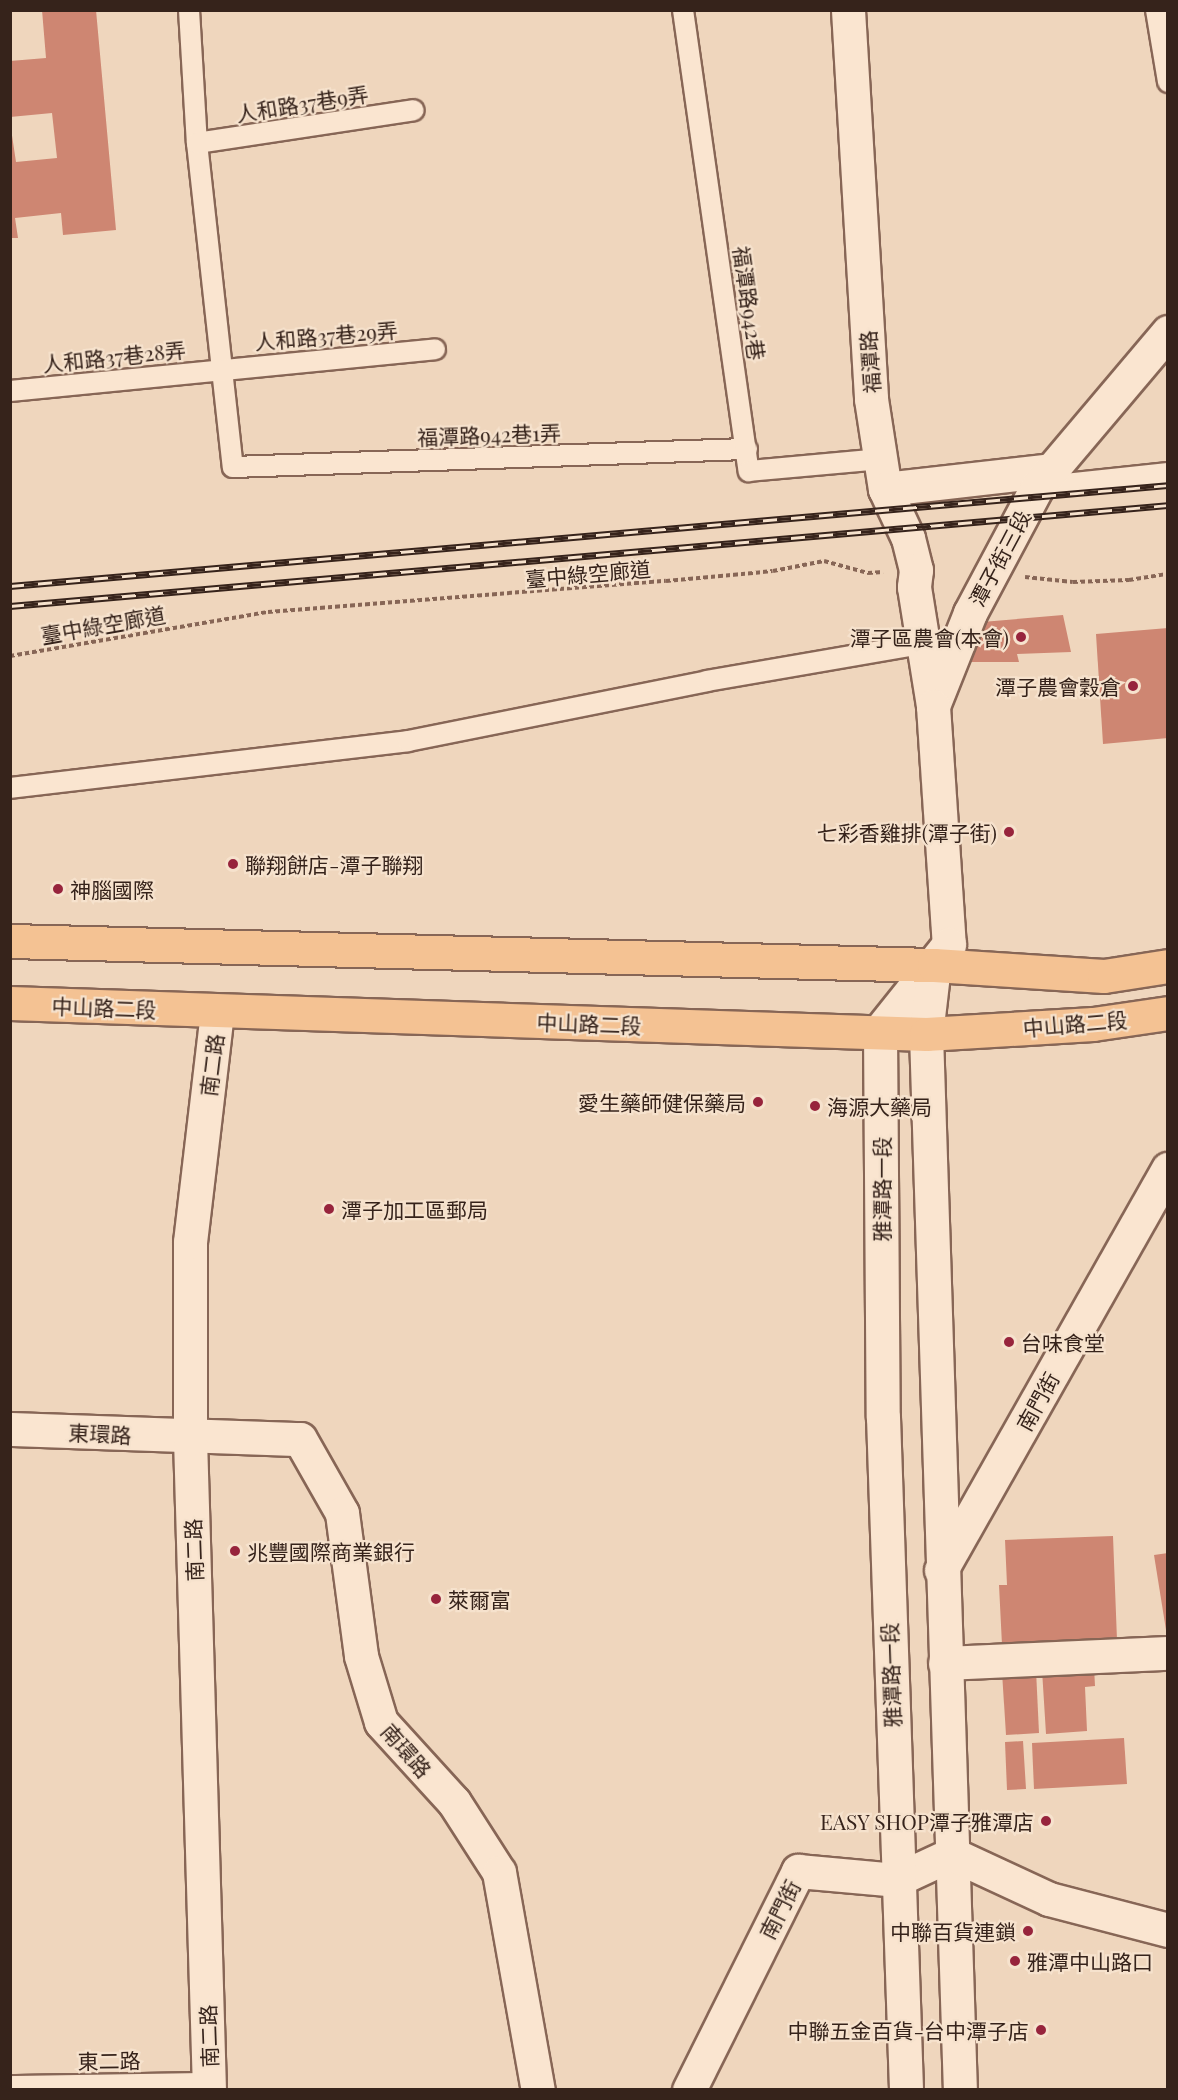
<!DOCTYPE html>
<meta charset="utf-8">
<style>
body{margin:0}
#map{position:relative;width:1178px;height:2100px;overflow:hidden;background:#efd6bd;font-family:"Playfair Display","Noto Sans TC",serif}
div>[style]{position:absolute}
[style*='--x']{left:calc(var(--x)*1px);top:calc(var(--y)*1px);width:calc(var(--w)*1px);rotate:calc(var(--a)*1deg)}
.building>*{inset:0;background:#ce8672}
.path>*{height:4px;margin-top:-2px;transform-origin:0;background:repeating-linear-gradient(90deg,#876656 0 4.5px,transparent 0 7.5px)}
.roads{filter:drop-shadow(2px 0 #876656) drop-shadow(-2px 0 #876656) drop-shadow(0 2px #876656) drop-shadow(0 -2px #876656)}
.lane>*{height:20px;margin:-10px;padding:0 10px;transform-origin:10px;border-radius:10px;background:#fae5d0}
.street>*{height:33px;margin:-16.5px;padding:0 16.5px;transform-origin:16.5px;border-radius:16.5px;background:#fae5d0}
.secondary>*{height:33px;margin:-16.5px;padding:0 16.5px;transform-origin:16.5px;border-radius:16.5px;background:#fae5d0}
.primary>*{height:33px;margin:-16.5px;padding:0 16.5px;transform-origin:16.5px;border-radius:16.5px;background:#f4c293}
.rail>*{height:7px;margin-top:-3.5px;transform-origin:0;background:repeating-linear-gradient(90deg,#f6e2cd 0 14px,#36231b 0 28px);box-sizing:border-box;border-block:2px solid #36231b}
.dots>*{width:16px;height:16px;translate:-50% -50%;box-sizing:border-box;border:3px solid #f6e2cd;border-radius:50%}
span{translate:-50% -50%;white-space:nowrap;text-align:center;line-height:1.15;-webkit-text-stroke:4.5px #f6e2cd;paint-order:stroke}
.street-label{font-size:21px;color:#36231b}
.poi-label{font-size:21px;color:#36231b}
.right{translate:-100% -50%;text-align:right}
.left{translate:0 -50%;text-align:left}
.frame{position:absolute;inset:0;border:12px solid #36231b;pointer-events:none}
</style>
<div id="map">
<div class="building">
<i style="clip-path:polygon(42px 10px,96px 10px,116px 230px,63px 235px,61px 213px,15px 218px,18px 238px,10px 238px,10px 122px,16px 162px,57px 158px,52px 113px,10px 117px,10px 61px,46px 58px)"></i>
<i style="clip-path:polygon(1063px 615px,1071px 652px,1017px 654px,1019px 662px,964px 662px,982px 622px)"></i>
<i style="clip-path:polygon(1168px 628px,1168px 738px,1103px 744px,1096px 634px)"></i>
<i style="clip-path:polygon(1113px 1536px,1117px 1640px,1002px 1645px,999px 1585px,1007px 1585px,1005px 1540px)"></i>
<i style="clip-path:polygon(1168px 1553px,1168px 1629px,1166px 1630px,1154px 1555px)"></i>
<i style="clip-path:polygon(1094px 1667px,1095px 1686px,1085px 1687px,1087px 1731px,1046px 1734px,1042px 1670px)"></i>
<i style="clip-path:polygon(1036px 1670px,1039px 1733px,1006px 1735px,1002px 1672px)"></i>
<i style="clip-path:polygon(1124px 1738px,1127px 1784px,1034px 1789px,1032px 1743px)"></i>
<i style="clip-path:polygon(1023px 1741px,1026px 1789px,1007px 1790px,1005px 1742px)"></i>
</div>
<div class="path">
<i style="--x:1025;--y:577;--w:48;--a:5.9"></i>
<i style="--x:1073;--y:582;--w:56;--a:-2"></i>
<i style="--x:1129;--y:580;--w:39;--a:-9"></i>
<i style="--x:10;--y:656;--w:262;--a:-9.7"></i>
<i style="--x:268;--y:612;--w:399;--a:-4.5"></i>
<i style="--x:666;--y:581;--w:107;--a:-5.3"></i>
<i style="--x:773;--y:571;--w:52;--a:-11.1"></i>
<i style="--x:824;--y:561;--w:46;--a:15.3"></i>
<i style="--x:868;--y:573;--w:15;--a:-4"></i>
</div>
<div class="roads">
<div class="lane">
<i style="--x:189;--y:10;--w:133;--a:86.6"></i>
<i style="--x:197;--y:143;--w:326;--a:83.7"></i>
<i style="--x:233;--y:467;--w:514;--a:-2.01"></i>
<i style="--x:683;--y:10;--w:466;--a:81.9"></i>
<i style="--x:749;--y:471;--w:134;--a:-5.2"></i>
<i style="--x:1156;--y:10;--w:73;--a:80.5"></i>
<i style="--x:197;--y:143;--w:219;--a:-8.6"></i>
<i style="--x:10;--y:391;--w:427;--a:-5.6"></i>
<i style="--x:1037;--y:487;--w:132;--a:-6.1"></i>
<i style="--x:10;--y:788;--w:401;--a:-6.7"></i>
<i style="--x:408;--y:741;--w:305;--a:-11.3"></i>
<i style="--x:707;--y:681;--w:218;--a:-9.8"></i>
<i style="--x:10;--y:2086;--w:199;--a:-0.9"></i>
</div>
<div class="street">
<i style="--x:885;--y:489;--w:167;--a:-6.5"></i>
<i style="--x:933;--y:706;--w:100;--a:-68.3"></i>
<i style="--x:970;--y:613;--w:143;--a:-62"></i>
<i style="--x:1037;--y:487;--w:203;--a:-49.8"></i>
<i style="--x:10;--y:1429;--w:290;--a:2"></i>
<i style="--x:300;--y:1439;--w:85;--a:60.4"></i>
<i style="--x:342;--y:1513;--w:144;--a:82.4"></i>
<i style="--x:361;--y:1656;--w:69;--a:73.1"></i>
<i style="--x:381;--y:1722;--w:108;--a:47.6"></i>
<i style="--x:454;--y:1802;--w:83;--a:57.3"></i>
<i style="--x:499;--y:1872;--w:221;--a:79.9"></i>
<i style="--x:941;--y:1570;--w:461;--a:-60.5"></i>
<i style="--x:945;--y:1663;--w:223;--a:-2.6"></i>
<i style="--x:209;--y:2090;--w:652;--a:-91.67"></i>
<i style="--x:190;--y:1438;--w:196;--a:-90"></i>
<i style="--x:190;--y:1242;--w:232;--a:-83.3"></i>
<i style="--x:689;--y:2090;--w:245;--a:-63.5"></i>
<i style="--x:798;--y:1871;--w:98;--a:5.2"></i>
<i style="--x:896;--y:1880;--w:62;--a:-24.9"></i>
</div>
<div class="secondary">
<i style="--x:848;--y:10;--w:390;--a:86.6"></i>
<i style="--x:871;--y:399;--w:91;--a:81.2"></i>
<i style="--x:885;--y:489;--w:54;--a:64.9"></i>
<i style="--x:908;--y:538;--w:33;--a:76"></i>
<i style="--x:916;--y:570;--w:17;--a:97"></i>
<i style="--x:914;--y:587;--w:121;--a:80.9"></i>
<i style="--x:933;--y:706;--w:239;--a:86.2"></i>
<i style="--x:949;--y:944;--w:110;--a:128.7"></i>
<i style="--x:880;--y:1030;--w:387;--a:89.6"></i>
<i style="--x:883;--y:1417;--w:673;--a:88.04"></i>
<i style="--x:934;--y:965;--w:69;--a:96.6"></i>
<i style="--x:926;--y:1034;--w:1057;--a:88.16"></i>
<i style="--x:952;--y:1854;--w:107;--a:24.9"></i>
<i style="--x:1049;--y:1899;--w:123;--a:14.6"></i>
</div>
<div class="primary">
<i style="--x:10;--y:941;--w:924;--a:1.49"></i>
<i style="--x:934;--y:965;--w:170;--a:3.7"></i>
<i style="--x:1104;--y:976;--w:65;--a:-8.9"></i>
<i style="--x:10;--y:1003;--w:917;--a:1.94"></i>
<i style="--x:926;--y:1034;--w:167;--a:-3.4"></i>
<i style="--x:1093;--y:1024;--w:76;--a:-8.3"></i>
</div>
</div>
<div class="rail">
<i style="--x:10;--y:586;--w:1162;--a:-4.98"></i>
<i style="--x:10;--y:606;--w:1162;--a:-4.98"></i>
</div>
<div class="dots">
<i style="left:1021px;top:637px;background:#97243c"></i>
<i style="left:1133px;top:686px;background:#97243c"></i>
<i style="left:1009px;top:832px;background:#97243c"></i>
<i style="left:233px;top:864px;background:#97243c"></i>
<i style="left:58px;top:889px;background:#97243c"></i>
<i style="left:758px;top:1102px;background:#97243c"></i>
<i style="left:815px;top:1106px;background:#97243c"></i>
<i style="left:329px;top:1209px;background:#97243c"></i>
<i style="left:1009px;top:1342px;background:#97243c"></i>
<i style="left:235px;top:1551px;background:#97243c"></i>
<i style="left:436px;top:1599px;background:#97243c"></i>
<i style="left:1046px;top:1821px;background:#97243c"></i>
<i style="left:1028px;top:1931px;background:#97243c"></i>
<i style="left:1015px;top:1961px;background:#97243c"></i>
<i style="left:1041px;top:2030px;background:#97243c"></i>
</div>
<div class="street-label">
<span style="left:302px;top:103px;rotate:-9deg">人和路37巷9弄</span>
<span style="left:750px;top:303px;rotate:82deg">福潭路942巷</span>
<span style="left:326px;top:335px;rotate:-5deg">人和路37巷29弄</span>
<span style="left:114px;top:356px;rotate:-6deg">人和路37巷28弄</span>
<span style="left:869px;top:362px;rotate:-94deg">福潭路</span>
<span style="left:489px;top:434px;rotate:-2deg">福潭路942巷1弄</span>
<span style="left:999px;top:558px;rotate:-62deg">潭子街三段</span>
<span style="left:588px;top:573px;rotate:-5deg">臺中綠空廊道</span>
<span style="left:103px;top:624px;rotate:-10deg">臺中綠空廊道</span>
<span style="left:104px;top:1007px;rotate:2deg">中山路二段</span>
<span style="left:589px;top:1023px;rotate:2deg">中山路二段</span>
<span style="left:1075px;top:1023px;rotate:-5deg">中山路二段</span>
<span style="left:211px;top:1065px;rotate:-83deg">南二路</span>
<span style="left:881px;top:1189px;rotate:-90deg">雅潭路一段</span>
<span style="left:1037px;top:1401px;rotate:-61deg">南門街</span>
<span style="left:100px;top:1433px;rotate:3deg">東環路</span>
<span style="left:193px;top:1550px;rotate:-92deg">南二路</span>
<span style="left:890px;top:1675px;rotate:-92deg">雅潭路一段</span>
<span style="left:407px;top:1750px;rotate:49deg">南環路</span>
<span style="left:779px;top:1909px;rotate:-63deg">南門街</span>
<span style="left:208px;top:2036px;rotate:-92deg">南二路</span>
<span style="left:109px;top:2060px;rotate:-1deg">東二路</span>
</div>
<div class="poi-label">
<span class="right" style="left:1009px;top:637px">潭子區農會(本會)</span>
<span class="right" style="left:1121px;top:686px">潭子農會穀倉</span>
<span class="right" style="left:997px;top:832px">七彩香雞排(潭子街)</span>
<span class="left" style="left:245px;top:864px">聯翔餅店-潭子聯翔</span>
<span class="left" style="left:70px;top:889px">神腦國際</span>
<span class="right" style="left:746px;top:1102px">愛生藥師健保藥局</span>
<span class="left" style="left:827px;top:1106px">海源大藥局</span>
<span class="left" style="left:341px;top:1209px">潭子加工區郵局</span>
<span class="left" style="left:1021px;top:1342px">台味食堂</span>
<span class="left" style="left:247px;top:1551px">兆豐國際商業銀行</span>
<span class="left" style="left:448px;top:1599px">萊爾富</span>
<span class="right" style="left:1034px;top:1821px">EASY SHOP潭子雅潭店</span>
<span class="right" style="left:1016px;top:1931px">中聯百貨連鎖</span>
<span class="left" style="left:1027px;top:1961px">雅潭中山路口</span>
<span class="right" style="left:1029px;top:2030px">中聯五金百貨-台中潭子店</span>
</div>
<div class="frame"></div>
</div>
